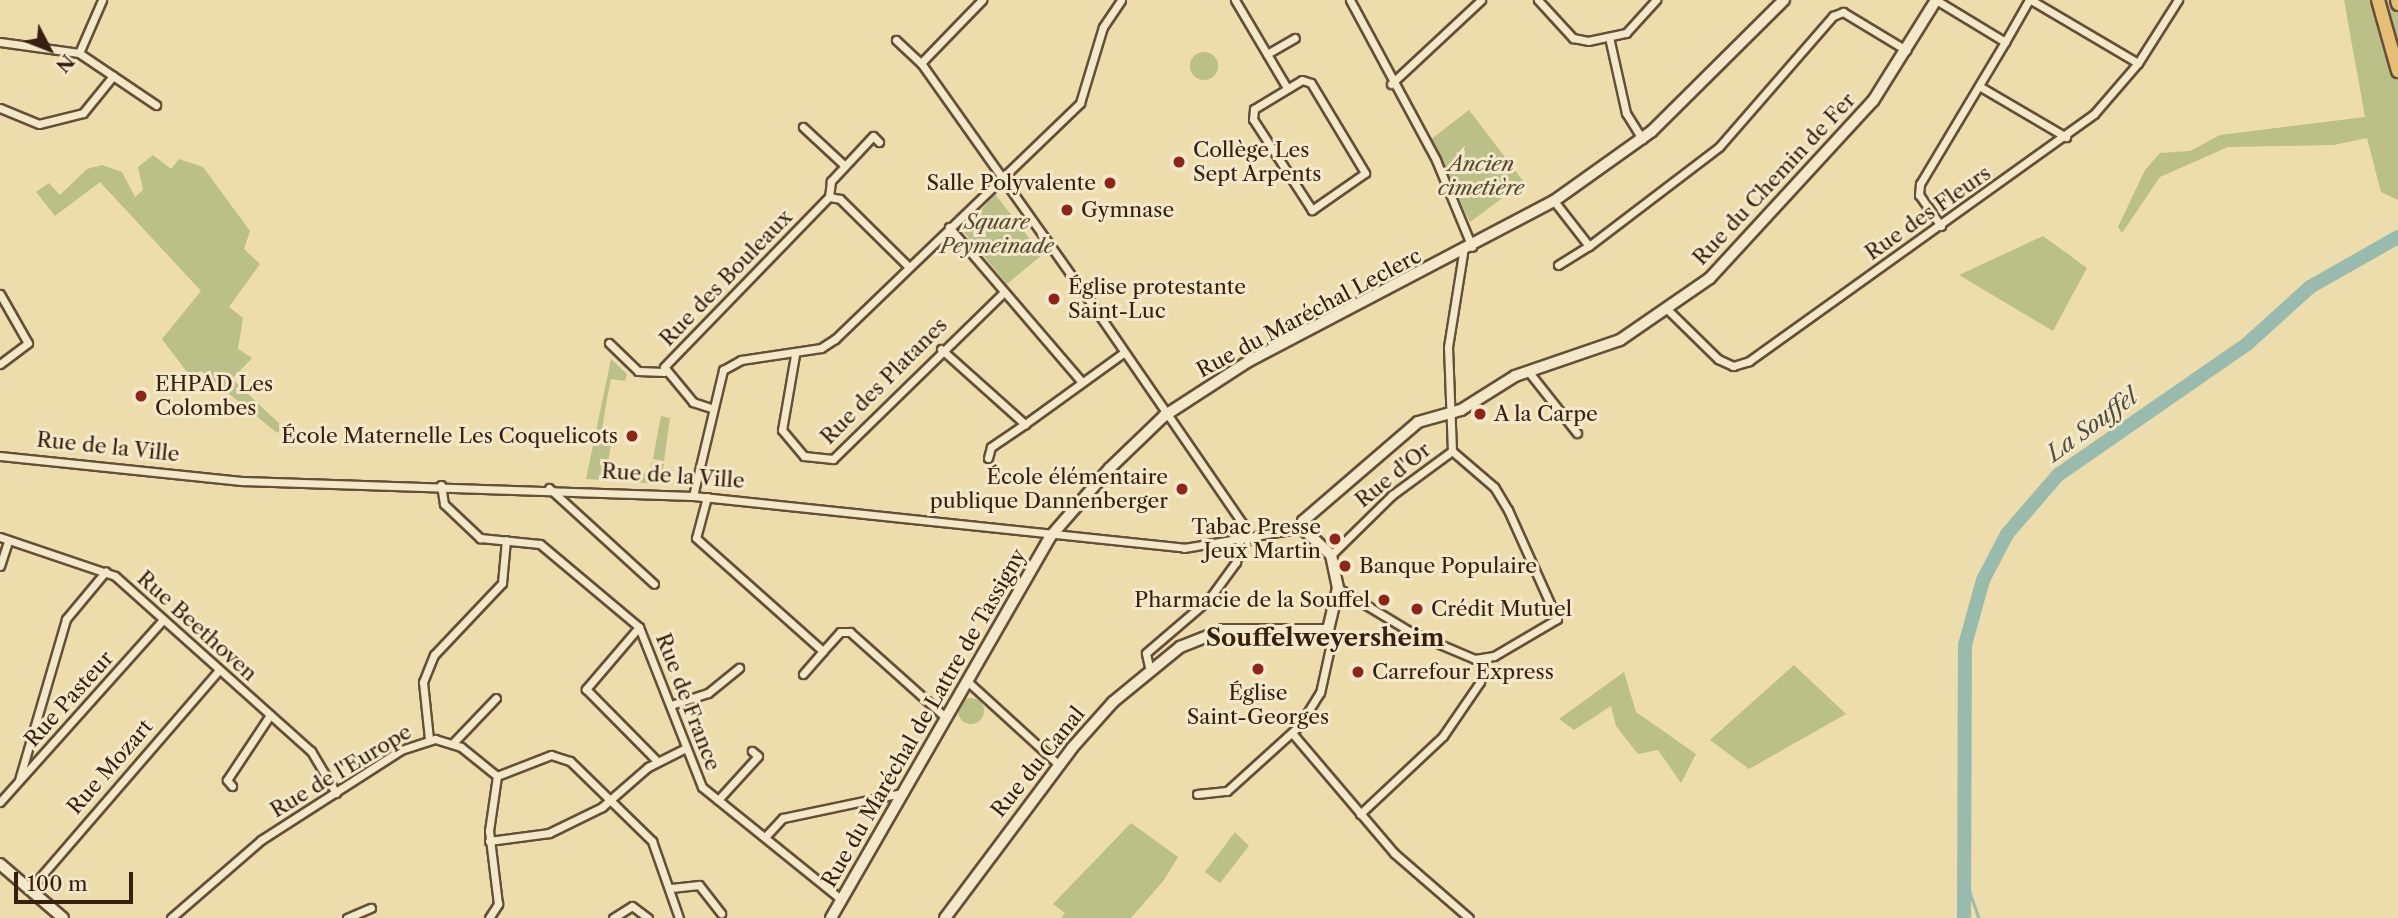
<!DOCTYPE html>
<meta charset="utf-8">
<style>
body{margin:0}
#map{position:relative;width:2398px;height:918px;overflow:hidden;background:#eddcac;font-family:"Libre Caslon Text",serif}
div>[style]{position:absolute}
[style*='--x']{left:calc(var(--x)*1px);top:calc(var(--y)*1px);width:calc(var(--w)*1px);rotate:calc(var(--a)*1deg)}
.green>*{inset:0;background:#bac088}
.round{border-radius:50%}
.stream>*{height:2.5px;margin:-1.25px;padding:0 1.25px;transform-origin:1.25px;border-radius:1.25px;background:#99bbad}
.river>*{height:14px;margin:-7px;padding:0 7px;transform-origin:7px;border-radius:7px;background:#99bbad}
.roads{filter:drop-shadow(2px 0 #644f38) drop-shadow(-2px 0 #644f38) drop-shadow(0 2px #644f38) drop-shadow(0 -2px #644f38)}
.street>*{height:7px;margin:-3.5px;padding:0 3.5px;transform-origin:3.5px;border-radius:3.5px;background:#f3e8c9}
.secondary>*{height:10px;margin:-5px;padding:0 5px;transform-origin:5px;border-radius:5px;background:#f3e8c9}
.highway>*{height:12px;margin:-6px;padding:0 6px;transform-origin:6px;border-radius:6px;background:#e6be76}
.dots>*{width:19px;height:19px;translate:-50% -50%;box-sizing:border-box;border:4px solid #f3e8c9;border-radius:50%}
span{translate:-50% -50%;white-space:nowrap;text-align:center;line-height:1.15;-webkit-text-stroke:6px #f3e8c9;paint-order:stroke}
.poi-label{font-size:21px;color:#372011}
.left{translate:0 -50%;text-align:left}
.right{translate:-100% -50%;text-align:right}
.park-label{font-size:21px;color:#58482f;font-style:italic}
.street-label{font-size:21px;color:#372011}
.water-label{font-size:23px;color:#544e40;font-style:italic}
.quarter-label{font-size:24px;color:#372011;font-weight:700}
.north{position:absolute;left:14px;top:14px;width:70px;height:70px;-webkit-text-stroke:5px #f3e8c9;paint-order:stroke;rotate:132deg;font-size:19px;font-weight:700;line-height:28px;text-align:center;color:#372011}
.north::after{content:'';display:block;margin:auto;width:24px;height:32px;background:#372011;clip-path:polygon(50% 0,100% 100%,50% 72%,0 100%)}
.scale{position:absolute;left:14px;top:872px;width:119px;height:32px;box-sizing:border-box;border:4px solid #372011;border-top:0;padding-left:9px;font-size:21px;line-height:24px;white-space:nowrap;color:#372011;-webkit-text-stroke:5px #f3e8c9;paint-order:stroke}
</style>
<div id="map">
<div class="green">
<i style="clip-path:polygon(2344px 0,2398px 0,2398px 200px,2381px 192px,2367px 138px,2334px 145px,2228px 147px,2160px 177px,2122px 233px,2118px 227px,2145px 170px,2160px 153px,2190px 151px,2220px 135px,2365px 117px)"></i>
<i class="round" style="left:1190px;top:52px;width:28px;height:28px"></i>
<i style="clip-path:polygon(1469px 110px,1524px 182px,1470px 222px,1430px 140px)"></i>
<i style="clip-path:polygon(153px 155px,171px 169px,179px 159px,203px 167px,250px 231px,244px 249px,260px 264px,229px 307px,243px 318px,238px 349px,252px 358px,232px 379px,283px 427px,277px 433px,201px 371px,190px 376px,162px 339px,201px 291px,100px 182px,55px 216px,36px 192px,49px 183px,60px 195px,87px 169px,102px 165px,122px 172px,135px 197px,143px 190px,138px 167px)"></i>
<i style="clip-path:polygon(995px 194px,1042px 255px,1007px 284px,963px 231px)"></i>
<i style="clip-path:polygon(2043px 236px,2087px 268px,2053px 331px,1959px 275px)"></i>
<i style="clip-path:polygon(611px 359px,627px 374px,625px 381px,611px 379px,606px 404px,600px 443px,611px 446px,607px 466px,649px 474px,652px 462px,664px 464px,660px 484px,586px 479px)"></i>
<i style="clip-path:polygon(661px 416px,670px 418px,664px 461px,653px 459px)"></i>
<i style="clip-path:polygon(1794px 665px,1846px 714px,1749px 769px,1710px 740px)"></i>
<i style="clip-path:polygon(1624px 672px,1636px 712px,1696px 754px,1681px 783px,1658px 750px,1638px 754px,1616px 726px,1611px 706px,1574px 730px,1559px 719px)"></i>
<i class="round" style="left:958px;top:698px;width:26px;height:26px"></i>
<i style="clip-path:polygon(1131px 823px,1178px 857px,1164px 880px,1131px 918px,1061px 918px,1065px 913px,1053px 904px)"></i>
<i style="clip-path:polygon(1235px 832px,1249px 846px,1220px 883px,1205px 872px)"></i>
</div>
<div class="stream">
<i style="--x:1964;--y:875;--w:46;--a:70.8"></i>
</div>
<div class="river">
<i style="--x:1964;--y:918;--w:273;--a:-89.8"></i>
<i style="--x:1965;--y:645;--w:67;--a:-74.5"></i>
<i style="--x:1983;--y:580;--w:52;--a:-62.4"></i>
<i style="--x:2007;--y:534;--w:78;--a:-49.2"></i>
<i style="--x:2058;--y:475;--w:230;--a:-34.7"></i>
<i style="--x:2247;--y:344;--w:85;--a:-42.1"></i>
<i style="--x:2310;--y:287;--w:101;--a:-29.6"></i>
</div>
<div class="roads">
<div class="street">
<i style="--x:1235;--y:0;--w:102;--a:59.4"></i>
<i style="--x:1350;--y:0;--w:182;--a:61.7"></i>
<i style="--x:1436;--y:160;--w:94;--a:67.5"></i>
<i style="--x:1538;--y:0;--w:52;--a:47.4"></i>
<i style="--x:1573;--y:38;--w:15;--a:11"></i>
<i style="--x:1588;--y:41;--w:39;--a:-12"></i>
<i style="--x:1626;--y:33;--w:45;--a:-47.7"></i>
<i style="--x:1936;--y:0;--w:81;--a:31.3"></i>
<i style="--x:2005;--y:42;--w:48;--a:-60.3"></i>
<i style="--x:2031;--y:0;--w:124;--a:30.5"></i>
<i style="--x:1609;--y:37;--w:78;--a:77.4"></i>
<i style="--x:1626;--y:113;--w:31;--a:58"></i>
<i style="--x:896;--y:40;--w:34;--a:43"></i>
<i style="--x:921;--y:63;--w:294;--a:54.7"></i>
<i style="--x:1091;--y:303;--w:268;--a:55.5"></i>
<i style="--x:1243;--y:524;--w:17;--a:77"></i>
<i style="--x:0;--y:42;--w:80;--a:7.9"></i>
<i style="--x:79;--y:53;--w:93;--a:34"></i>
<i style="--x:79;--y:53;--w:58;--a:-66.5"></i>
<i style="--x:1267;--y:54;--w:32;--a:-30"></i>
<i style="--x:921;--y:63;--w:88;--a:-45.9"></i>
<i style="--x:1302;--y:80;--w:9;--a:18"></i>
<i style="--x:1311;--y:83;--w:105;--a:59"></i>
<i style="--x:1365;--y:173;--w:65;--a:145.1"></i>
<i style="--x:1312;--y:210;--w:108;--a:-123"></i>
<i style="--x:1253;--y:119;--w:10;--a:-84"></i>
<i style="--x:1254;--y:109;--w:56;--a:-31.1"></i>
<i style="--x:1391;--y:84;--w:123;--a:-43"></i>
<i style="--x:1979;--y:86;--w:101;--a:30.4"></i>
<i style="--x:0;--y:108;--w:42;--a:22.3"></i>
<i style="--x:39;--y:124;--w:45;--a:-14"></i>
<i style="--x:83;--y:113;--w:48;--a:-51"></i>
<i style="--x:803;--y:127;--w:57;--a:42.9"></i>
<i style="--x:879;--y:142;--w:8;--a:-135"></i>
<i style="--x:873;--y:136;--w:62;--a:133"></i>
<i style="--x:831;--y:181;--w:16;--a:97"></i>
<i style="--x:829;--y:197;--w:11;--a:10"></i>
<i style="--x:840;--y:199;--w:95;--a:44.6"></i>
<i style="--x:1554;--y:201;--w:57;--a:52.1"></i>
<i style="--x:1589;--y:246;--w:163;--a:-37.3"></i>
<i style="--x:1719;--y:147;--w:174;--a:-49"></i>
<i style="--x:1833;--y:16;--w:11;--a:-22"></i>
<i style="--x:1843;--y:12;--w:74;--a:31.1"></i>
<i style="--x:1941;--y:226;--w:38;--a:-125"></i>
<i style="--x:1919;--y:195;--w:11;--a:-85"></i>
<i style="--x:1920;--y:184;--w:165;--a:-59.1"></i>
<i style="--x:949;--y:227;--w:203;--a:49.4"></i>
<i style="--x:1558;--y:265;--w:36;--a:-32"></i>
<i style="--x:0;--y:294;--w:56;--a:60.3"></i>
<i style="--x:28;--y:343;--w:35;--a:143"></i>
<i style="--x:1668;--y:310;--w:70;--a:44.4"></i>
<i style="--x:1718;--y:359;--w:17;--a:25"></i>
<i style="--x:1733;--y:366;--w:17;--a:-17"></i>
<i style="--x:1749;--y:361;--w:424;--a:-35.6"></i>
<i style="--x:2094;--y:114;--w:67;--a:-49.2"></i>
<i style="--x:2138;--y:63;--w:75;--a:-57.6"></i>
<i style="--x:609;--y:343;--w:40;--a:44"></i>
<i style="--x:638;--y:371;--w:26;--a:2"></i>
<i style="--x:941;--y:349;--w:113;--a:41.8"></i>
<i style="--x:1025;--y:424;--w:121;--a:-35.9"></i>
<i style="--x:795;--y:355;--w:76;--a:99.8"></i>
<i style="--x:782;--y:430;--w:34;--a:50"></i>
<i style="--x:804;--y:456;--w:29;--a:6"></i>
<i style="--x:833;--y:459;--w:239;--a:-44.3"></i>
<i style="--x:1528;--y:371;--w:79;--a:51.7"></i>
<i style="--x:711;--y:408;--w:19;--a:-162"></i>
<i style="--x:693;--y:402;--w:45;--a:-129.6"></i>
<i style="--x:664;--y:367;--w:237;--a:-45.9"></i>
<i style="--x:0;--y:456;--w:244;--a:5.9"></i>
<i style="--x:243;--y:481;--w:450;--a:1.9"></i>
<i style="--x:693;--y:496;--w:494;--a:6"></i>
<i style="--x:1184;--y:548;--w:120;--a:-9.6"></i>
<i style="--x:988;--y:458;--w:11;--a:-75"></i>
<i style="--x:991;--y:447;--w:41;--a:-34.1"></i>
<i style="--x:441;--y:485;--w:19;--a:81"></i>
<i style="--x:444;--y:504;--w:50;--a:43.4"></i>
<i style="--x:480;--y:538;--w:60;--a:5.7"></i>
<i style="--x:540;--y:544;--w:129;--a:40"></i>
<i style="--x:639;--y:627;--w:172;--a:68.5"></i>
<i style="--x:702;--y:787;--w:179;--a:38.9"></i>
<i style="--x:549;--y:488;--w:142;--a:42.4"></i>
<i style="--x:693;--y:496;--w:130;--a:-76.6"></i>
<i style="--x:723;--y:370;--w:21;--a:-29"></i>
<i style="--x:741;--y:360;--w:81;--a:-8.5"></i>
<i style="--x:821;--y:348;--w:17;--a:-33"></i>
<i style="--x:835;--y:339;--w:340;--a:-43.9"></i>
<i style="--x:1080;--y:103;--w:79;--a:-73.2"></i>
<i style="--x:1103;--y:27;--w:32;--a:-56"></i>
<i style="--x:707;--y:497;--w:42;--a:105"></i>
<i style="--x:696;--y:538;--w:170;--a:41.7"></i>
<i style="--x:823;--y:651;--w:25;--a:-48"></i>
<i style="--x:840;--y:632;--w:10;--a:0"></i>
<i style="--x:850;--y:632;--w:127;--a:41.8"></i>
<i style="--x:0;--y:537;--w:121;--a:18.7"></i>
<i style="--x:115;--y:576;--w:263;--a:41.8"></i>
<i style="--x:311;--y:751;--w:49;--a:59.2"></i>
<i style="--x:1331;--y:555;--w:86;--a:-44.5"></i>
<i style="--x:1392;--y:495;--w:74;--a:-36.3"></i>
<i style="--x:0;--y:566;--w:25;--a:-72"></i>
<i style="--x:1338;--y:588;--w:85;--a:31.1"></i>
<i style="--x:1411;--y:632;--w:69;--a:22.9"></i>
<i style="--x:1475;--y:659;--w:19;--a:-9"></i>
<i style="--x:1494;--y:656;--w:73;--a:-30.4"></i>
<i style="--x:1557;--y:619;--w:120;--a:-114.2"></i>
<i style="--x:1508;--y:510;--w:27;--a:-121"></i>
<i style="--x:1494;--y:487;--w:55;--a:-139.4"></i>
<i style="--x:1452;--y:451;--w:104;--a:-92.2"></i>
<i style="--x:1448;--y:347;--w:95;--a:-80.9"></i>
<i style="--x:639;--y:627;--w:82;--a:130.5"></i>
<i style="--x:586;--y:689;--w:101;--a:45.4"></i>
<i style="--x:1150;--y:671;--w:18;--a:-103"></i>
<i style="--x:1146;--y:653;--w:83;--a:-40.6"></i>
<i style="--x:1209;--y:599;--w:46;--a:-53.9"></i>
<i style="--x:1236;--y:562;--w:20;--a:-79"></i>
<i style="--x:803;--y:674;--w:30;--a:-49"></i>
<i style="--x:966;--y:680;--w:125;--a:42.4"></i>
<i style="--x:671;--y:705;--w:39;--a:-18"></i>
<i style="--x:708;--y:693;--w:40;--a:-39"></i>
<i style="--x:1292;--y:733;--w:157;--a:49.6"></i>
<i style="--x:1394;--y:853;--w:99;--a:40.9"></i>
<i style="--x:429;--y:739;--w:57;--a:-96"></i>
<i style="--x:423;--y:682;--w:29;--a:-68"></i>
<i style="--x:434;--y:655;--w:99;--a:-46.6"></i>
<i style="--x:502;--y:583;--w:43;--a:-84.7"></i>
<i style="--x:453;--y:743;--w:62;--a:-46.3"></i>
<i style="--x:19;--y:780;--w:168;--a:-73.7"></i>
<i style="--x:66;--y:619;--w:62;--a:-50.2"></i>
<i style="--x:232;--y:786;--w:8;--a:-130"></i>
<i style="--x:227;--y:780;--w:78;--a:-56.5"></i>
<i style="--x:1197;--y:794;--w:30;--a:-6"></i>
<i style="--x:1227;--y:791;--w:97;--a:-42.1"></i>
<i style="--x:1299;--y:726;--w:39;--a:-58"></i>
<i style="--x:1320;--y:693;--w:51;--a:-77.6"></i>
<i style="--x:1331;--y:643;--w:13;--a:-103"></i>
<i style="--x:718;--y:800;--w:59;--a:-47.7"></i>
<i style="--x:758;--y:756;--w:8;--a:-140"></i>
<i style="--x:0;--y:802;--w:244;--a:-48.2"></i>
<i style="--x:1360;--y:814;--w:114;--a:-43.2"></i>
<i style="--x:1443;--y:736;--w:65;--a:-55.6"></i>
<i style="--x:1480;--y:682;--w:24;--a:-78"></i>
<i style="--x:765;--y:837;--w:26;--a:-47"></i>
<i style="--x:783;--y:818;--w:122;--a:-11.9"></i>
<i style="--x:489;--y:841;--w:61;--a:-7.6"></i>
<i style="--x:549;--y:833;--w:59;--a:-26.1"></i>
<i style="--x:602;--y:807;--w:61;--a:-41"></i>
<i style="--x:648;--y:767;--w:42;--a:-26.6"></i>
<i style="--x:671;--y:888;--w:28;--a:-6"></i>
<i style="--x:699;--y:885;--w:36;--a:52"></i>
<i style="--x:30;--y:889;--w:289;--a:-49.2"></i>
<i style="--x:171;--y:918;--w:119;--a:-40.9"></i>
<i style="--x:261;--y:840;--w:166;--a:-32.7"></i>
<i style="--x:401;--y:750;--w:36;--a:-18"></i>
<i style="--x:435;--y:739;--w:27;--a:17"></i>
<i style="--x:461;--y:747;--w:46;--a:38.9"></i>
<i style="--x:497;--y:776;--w:58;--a:-21.3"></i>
<i style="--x:551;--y:755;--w:20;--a:18"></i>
<i style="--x:570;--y:761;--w:115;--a:44.3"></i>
<i style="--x:652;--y:841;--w:82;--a:70.7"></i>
<i style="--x:347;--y:918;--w:26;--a:-23"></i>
<i style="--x:489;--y:918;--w:17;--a:-57"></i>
<i style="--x:498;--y:904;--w:74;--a:-97"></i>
<i style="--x:489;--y:831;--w:56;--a:-81.7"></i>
<i style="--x:613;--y:918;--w:22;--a:-32"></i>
<i style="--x:632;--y:906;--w:20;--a:37"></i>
</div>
<div class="secondary">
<i style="--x:0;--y:864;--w:83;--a:40.6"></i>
<i style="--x:831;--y:918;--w:439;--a:-60.1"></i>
<i style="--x:1050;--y:537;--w:91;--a:-49"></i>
<i style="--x:1110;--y:468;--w:75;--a:-43.9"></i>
<i style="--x:1164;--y:416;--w:101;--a:-32.9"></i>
<i style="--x:1249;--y:361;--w:344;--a:-27.7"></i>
<i style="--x:1554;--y:201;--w:120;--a:-35.5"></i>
<i style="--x:1652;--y:131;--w:186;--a:-44.8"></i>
<i style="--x:945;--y:918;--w:212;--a:-53.2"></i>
<i style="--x:1072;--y:748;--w:62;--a:-48.3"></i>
<i style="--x:1113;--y:702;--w:87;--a:-39.4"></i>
<i style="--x:1180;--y:647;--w:46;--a:-21.6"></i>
<i style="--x:1223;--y:630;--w:105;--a:0"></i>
<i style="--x:1328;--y:630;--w:43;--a:-76.6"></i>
<i style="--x:1338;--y:588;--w:34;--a:-102"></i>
<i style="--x:1331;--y:555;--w:40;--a:-137"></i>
<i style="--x:1302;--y:528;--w:7;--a:-82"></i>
<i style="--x:1303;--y:521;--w:152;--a:-40.7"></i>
<i style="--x:1418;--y:422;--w:45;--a:-15.6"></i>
<i style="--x:1461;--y:410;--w:64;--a:-32.2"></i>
<i style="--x:1515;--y:376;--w:111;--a:-18.9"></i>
<i style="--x:1620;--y:340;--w:109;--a:-34.6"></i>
<i style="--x:1710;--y:278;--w:241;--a:-47.4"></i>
<i style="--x:1873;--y:101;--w:119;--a:-58"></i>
</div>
<div class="highway">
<i style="--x:2378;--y:0;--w:74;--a:74.3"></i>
<i style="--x:2397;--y:0;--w:4;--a:76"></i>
</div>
</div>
<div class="dots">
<i style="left:1179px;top:162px;background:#8f2418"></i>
<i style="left:1110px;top:183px;background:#8f2418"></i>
<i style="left:1067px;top:210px;background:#8f2418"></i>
<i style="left:1054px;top:299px;background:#8f2418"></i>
<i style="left:141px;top:396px;background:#8f2418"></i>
<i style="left:1480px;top:414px;background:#8f2418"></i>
<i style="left:632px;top:436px;background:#8f2418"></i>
<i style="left:1182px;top:489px;background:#8f2418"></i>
<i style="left:1335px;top:539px;background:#8f2418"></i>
<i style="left:1345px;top:566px;background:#8f2418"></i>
<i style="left:1384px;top:600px;background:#8f2418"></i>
<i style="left:1417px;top:609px;background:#8f2418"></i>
<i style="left:1258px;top:669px;background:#8f2418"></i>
<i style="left:1358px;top:672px;background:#8f2418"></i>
</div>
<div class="poi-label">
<span class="left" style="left:1193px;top:162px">Collège Les<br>Sept Arpents</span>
<span class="right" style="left:1096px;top:183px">Salle Polyvalente</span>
<span class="left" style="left:1081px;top:210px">Gymnase</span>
<span class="left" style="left:1068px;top:299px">Église protestante<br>Saint-Luc</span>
<span class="left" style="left:155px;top:396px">EHPAD Les<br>Colombes</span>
<span class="left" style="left:1494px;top:414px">A la Carpe</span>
<span class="right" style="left:618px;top:436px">École Maternelle Les Coquelicots</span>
<span class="right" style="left:1168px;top:489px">École élémentaire<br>publique Dannenberger</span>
<span class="right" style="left:1321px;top:539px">Tabac Presse<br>Jeux Martin</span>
<span class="left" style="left:1359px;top:566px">Banque Populaire</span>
<span class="right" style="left:1370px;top:600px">Pharmacie de la Souffel</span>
<span class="left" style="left:1431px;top:609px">Crédit Mutuel</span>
<span class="left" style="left:1372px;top:672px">Carrefour Express</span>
<span style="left:1258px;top:705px">Église<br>Saint-Georges</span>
</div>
<div class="park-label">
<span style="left:1481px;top:176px">Ancien<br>cimetière</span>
<span style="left:997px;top:234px">Square<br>Peymeinade</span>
</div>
<div class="street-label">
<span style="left:1774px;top:179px;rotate:-47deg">Rue du Chemin de Fer</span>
<span style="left:1928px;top:213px;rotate:-35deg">Rue des Fleurs</span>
<span style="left:726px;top:278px;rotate:-46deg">Rue des Bouleaux</span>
<span style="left:1309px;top:313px;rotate:-28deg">Rue du Maréchal Leclerc</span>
<span style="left:884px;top:381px;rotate:-45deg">Rue des Platanes</span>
<span style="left:108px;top:447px;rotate:6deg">Rue de la Ville</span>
<span style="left:1393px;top:475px;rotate:-39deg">Rue d'Or</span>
<span style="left:673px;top:476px;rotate:4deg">Rue de la Ville</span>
<span style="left:197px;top:626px;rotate:42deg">Rue Beethoven</span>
<span style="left:69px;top:699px;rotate:-48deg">Rue Pasteur</span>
<span style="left:688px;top:702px;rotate:69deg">Rue de France</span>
<span style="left:924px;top:718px;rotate:-60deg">Rue du Maréchal de Lattre de Tassigny</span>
<span style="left:1038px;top:762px;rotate:-51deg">Rue du Canal</span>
<span style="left:110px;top:767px;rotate:-49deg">Rue Mozart</span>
<span style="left:341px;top:771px;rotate:-31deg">Rue de l'Europe</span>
</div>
<div class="water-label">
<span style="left:2092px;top:425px;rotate:-36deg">La Souffel</span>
</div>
<div class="quarter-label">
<span style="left:1325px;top:638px">Souffelweyersheim</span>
</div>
<div class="north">N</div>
<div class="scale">100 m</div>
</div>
